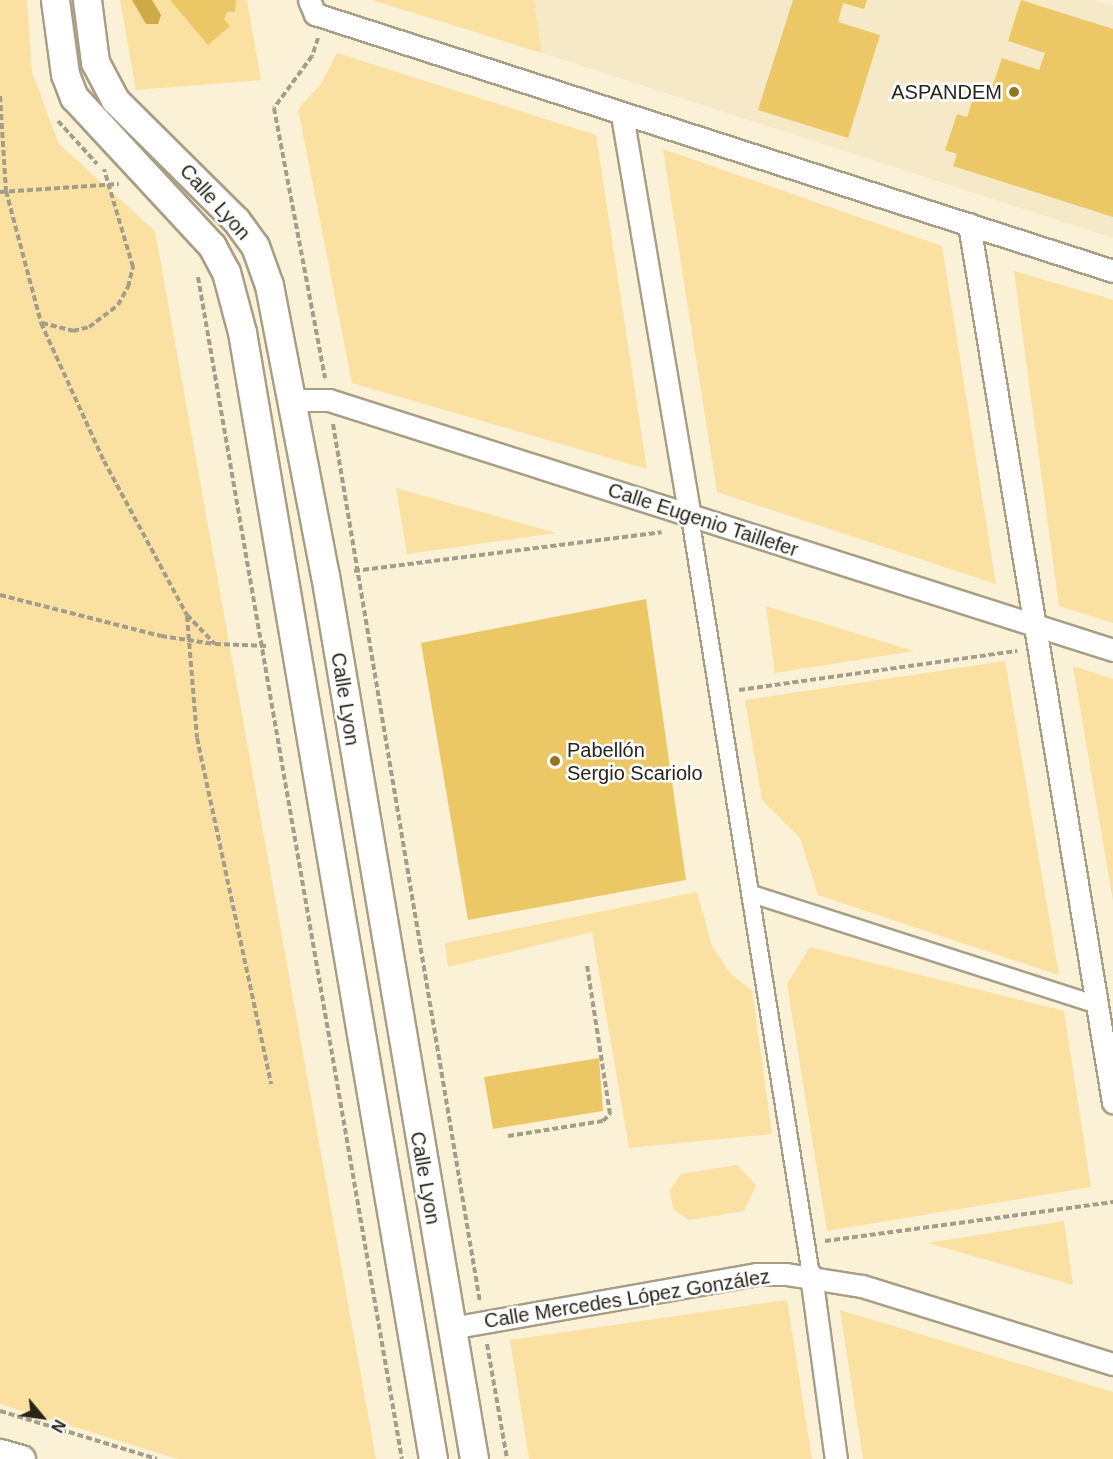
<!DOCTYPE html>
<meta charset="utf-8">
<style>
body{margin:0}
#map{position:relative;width:1113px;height:1459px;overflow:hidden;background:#fbf1d7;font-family:Arial,sans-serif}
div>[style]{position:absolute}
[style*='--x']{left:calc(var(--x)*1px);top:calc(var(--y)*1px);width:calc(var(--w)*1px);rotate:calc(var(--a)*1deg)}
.built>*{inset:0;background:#f6e9c7}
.green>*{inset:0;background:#fae1a1}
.water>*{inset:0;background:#cdaa48}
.building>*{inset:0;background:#ebc766}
.path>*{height:4px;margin-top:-2px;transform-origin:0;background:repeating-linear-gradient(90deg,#a49d8a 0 6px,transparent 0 9px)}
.roads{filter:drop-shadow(2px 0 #a79e85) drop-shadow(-2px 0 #a79e85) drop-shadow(0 2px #a79e85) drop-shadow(0 -2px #a79e85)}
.pedestrian>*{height:16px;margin:-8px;padding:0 8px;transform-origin:8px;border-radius:8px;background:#fff}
.minor>*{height:21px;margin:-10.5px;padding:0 10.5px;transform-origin:10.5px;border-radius:10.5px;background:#fff}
.tertiary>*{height:27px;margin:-13.5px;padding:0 13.5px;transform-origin:13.5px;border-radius:13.5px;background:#fff}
.dots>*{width:16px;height:16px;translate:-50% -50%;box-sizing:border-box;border:3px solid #fff;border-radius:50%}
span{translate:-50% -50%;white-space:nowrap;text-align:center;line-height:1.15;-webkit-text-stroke:5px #fff;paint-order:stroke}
.poi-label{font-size:20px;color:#27241a}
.right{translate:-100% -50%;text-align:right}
.left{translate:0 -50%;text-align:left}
.street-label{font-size:20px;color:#27241a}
.north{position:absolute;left:12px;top:1387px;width:60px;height:60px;-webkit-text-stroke:4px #fff;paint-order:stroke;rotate:119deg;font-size:16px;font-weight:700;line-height:24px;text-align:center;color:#27241a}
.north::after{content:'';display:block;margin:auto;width:21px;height:27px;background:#27241a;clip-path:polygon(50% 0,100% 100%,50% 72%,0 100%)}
</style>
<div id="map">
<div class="built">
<i style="clip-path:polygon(534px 0,1095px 0,1113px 5px,1113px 238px,542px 53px)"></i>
</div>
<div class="green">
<i style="clip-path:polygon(0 0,27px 0,32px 72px,59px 144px,155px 231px,376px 1459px,178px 1459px,0 1404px)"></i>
<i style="clip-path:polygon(120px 0,247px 0,261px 80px,136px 90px)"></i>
<i style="clip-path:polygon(372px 0,534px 0,542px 53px)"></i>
<i style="clip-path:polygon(337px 53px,596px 135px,647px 469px,352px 383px,298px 109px,321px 84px)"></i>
<i style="clip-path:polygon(663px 149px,942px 246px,996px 584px,717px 492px)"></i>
<i style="clip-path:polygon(1014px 271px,1113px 300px,1113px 623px,1059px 606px)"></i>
<i style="clip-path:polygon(396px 488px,556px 533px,407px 554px)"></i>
<i style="clip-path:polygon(766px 606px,914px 651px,775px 673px)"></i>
<i style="clip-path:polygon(1005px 661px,1059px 975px,818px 895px,800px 838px,762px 800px,745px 700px)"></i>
<i style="clip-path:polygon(1073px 666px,1113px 679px,1113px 901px)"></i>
<i style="clip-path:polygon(697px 892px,712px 946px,730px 973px,752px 991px,772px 1134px,629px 1148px,592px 932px,448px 967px,445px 943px)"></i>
<i style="clip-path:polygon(810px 947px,1064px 1011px,1091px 1187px,827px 1231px,787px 984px)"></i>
<i style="clip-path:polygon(737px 1165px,756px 1185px,744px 1211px,689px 1220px,673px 1209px,670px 1190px,681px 1174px)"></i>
<i style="clip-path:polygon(1064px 1221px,1073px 1285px,928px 1243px)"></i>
<i style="clip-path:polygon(787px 1300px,812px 1459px,529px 1459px,510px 1340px)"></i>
<i style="clip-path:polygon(840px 1310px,1113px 1392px,1113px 1459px,863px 1459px)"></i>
</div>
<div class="water">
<i style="clip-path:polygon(132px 0,152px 0,161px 15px,158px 24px,146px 24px)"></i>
</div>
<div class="building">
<i style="clip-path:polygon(170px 0,236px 0,235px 12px,227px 12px,224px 19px,230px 26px,208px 45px)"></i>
<i style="clip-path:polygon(793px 0,867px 0,864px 9px,843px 3px,838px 22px,880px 35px,848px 138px,758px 110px)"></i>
<i style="clip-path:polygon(1021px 0,1113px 29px,1113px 217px,953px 166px,957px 154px,945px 150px,957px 114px,967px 117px,978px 84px,992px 88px,1002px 58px,1039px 70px,1045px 53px,1008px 41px)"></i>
<i style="clip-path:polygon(646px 599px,686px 880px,468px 920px,421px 643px)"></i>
<i style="clip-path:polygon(599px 1058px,603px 1111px,493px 1129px,484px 1077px)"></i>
</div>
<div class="path">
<i style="--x:318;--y:38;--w:19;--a:108"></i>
<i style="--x:312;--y:56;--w:64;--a:126.2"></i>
<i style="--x:274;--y:108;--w:275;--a:79.3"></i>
<i style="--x:0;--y:96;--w:95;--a:86.4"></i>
<i style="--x:6;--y:191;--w:137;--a:75.1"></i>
<i style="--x:41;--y:323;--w:152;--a:65.5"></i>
<i style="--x:104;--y:461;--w:175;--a:61.7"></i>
<i style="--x:187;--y:615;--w:40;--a:46"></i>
<i style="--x:215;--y:644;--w:54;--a:2.1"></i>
<i style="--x:58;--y:121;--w:58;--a:47.8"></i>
<i style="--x:0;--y:192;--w:119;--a:-3.8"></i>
<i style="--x:198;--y:277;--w:1199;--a:80.21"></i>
<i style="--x:42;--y:323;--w:32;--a:14"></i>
<i style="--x:73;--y:331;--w:16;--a:-14"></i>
<i style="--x:89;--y:327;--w:36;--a:-37"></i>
<i style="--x:118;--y:305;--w:21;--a:-61"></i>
<i style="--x:128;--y:287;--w:21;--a:-76"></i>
<i style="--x:133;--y:267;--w:102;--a:-106.5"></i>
<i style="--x:333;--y:424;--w:890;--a:80.5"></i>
<i style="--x:354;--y:571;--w:310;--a:-7.2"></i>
<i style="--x:0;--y:595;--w:166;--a:14.3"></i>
<i style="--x:161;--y:636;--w:54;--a:8.6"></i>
<i style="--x:187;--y:616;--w:122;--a:85.3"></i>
<i style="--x:197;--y:738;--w:354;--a:77.9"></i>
<i style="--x:739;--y:690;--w:281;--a:-8"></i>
<i style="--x:508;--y:1136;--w:96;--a:-9"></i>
<i style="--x:603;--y:1121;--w:10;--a:-45"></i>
<i style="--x:610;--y:1114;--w:150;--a:-98.8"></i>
<i style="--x:825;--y:1241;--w:291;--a:-7.7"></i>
<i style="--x:487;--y:1344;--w:117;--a:80.1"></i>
<i style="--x:0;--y:1411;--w:164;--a:17"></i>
</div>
<div class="roads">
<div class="pedestrian">
<i style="--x:690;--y:517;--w:768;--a:80.93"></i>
<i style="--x:752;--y:894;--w:362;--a:17.8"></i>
</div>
<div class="minor">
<i style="--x:309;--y:0;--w:15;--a:67"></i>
<i style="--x:315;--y:14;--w:838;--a:17.85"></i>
<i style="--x:622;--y:115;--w:408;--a:80.4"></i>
<i style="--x:969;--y:224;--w:890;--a:80.69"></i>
<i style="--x:292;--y:400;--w:37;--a:0"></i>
<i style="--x:329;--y:400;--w:823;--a:17.69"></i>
<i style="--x:811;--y:1275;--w:186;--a:82.3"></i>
<i style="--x:451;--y:1328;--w:310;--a:-10"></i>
<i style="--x:756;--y:1274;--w:30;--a:0"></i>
<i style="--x:786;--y:1274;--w:77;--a:9"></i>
<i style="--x:862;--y:1286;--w:263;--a:17.3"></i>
</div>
<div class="tertiary">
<i style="--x:55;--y:0;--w:75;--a:82.3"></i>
<i style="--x:65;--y:74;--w:25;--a:69"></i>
<i style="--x:74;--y:97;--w:203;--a:47.2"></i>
<i style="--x:212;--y:246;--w:30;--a:62"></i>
<i style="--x:226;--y:272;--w:62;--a:75.1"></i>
<i style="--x:242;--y:332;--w:1143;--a:80.38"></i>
<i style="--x:87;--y:0;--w:63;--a:82.6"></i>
<i style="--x:95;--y:62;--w:43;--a:62.2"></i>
<i style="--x:115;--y:100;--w:170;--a:44.8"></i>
<i style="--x:236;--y:220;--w:32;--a:54"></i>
<i style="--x:255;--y:246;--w:41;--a:70.3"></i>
<i style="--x:269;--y:285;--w:295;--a:79.1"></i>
<i style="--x:325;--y:575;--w:896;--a:80.43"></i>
<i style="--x:0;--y:1453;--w:22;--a:16"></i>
</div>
</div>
<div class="dots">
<i style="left:1014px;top:92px;background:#93761d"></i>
<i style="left:555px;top:761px;background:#93761d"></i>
</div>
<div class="poi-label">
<span class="right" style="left:1002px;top:92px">ASPANDEM</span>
<span class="left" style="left:567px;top:762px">Pabellón<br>Sergio Scariolo</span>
</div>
<div class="street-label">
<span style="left:215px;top:202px;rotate:48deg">Calle Lyon</span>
<span style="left:703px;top:520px;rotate:18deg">Calle Eugenio Taillefer</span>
<span style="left:345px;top:699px;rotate:81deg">Calle Lyon</span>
<span style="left:425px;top:1178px;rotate:80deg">Calle Lyon</span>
<span style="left:627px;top:1299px;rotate:-9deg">Calle Mercedes López González</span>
</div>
<div class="north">N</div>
</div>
